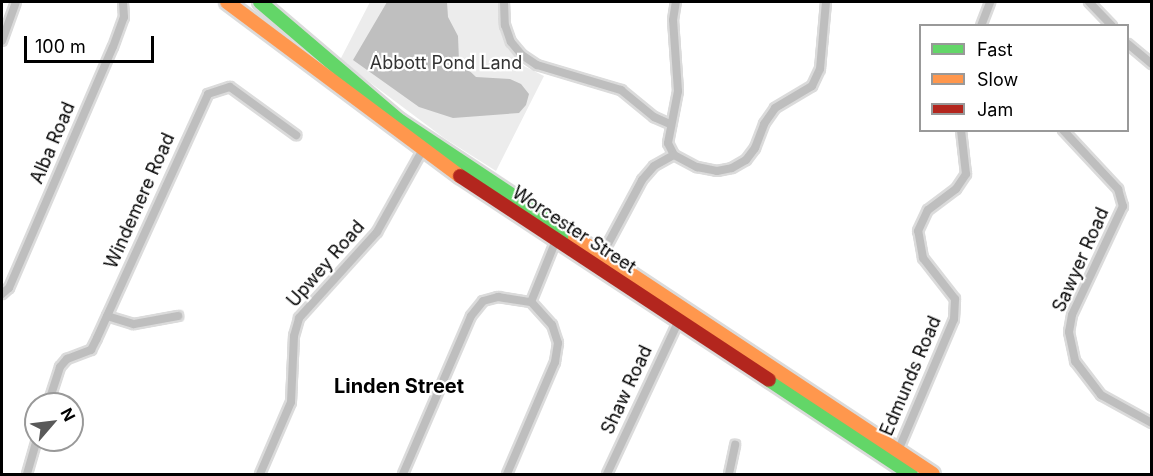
<!DOCTYPE html>
<style>
body{margin:0}
#map{position:relative;width:1153px;height:476px;overflow:hidden;background:#fff;font-family:Inter,sans-serif}
div>[style]{position:absolute}
[style*='--x']{left:calc(var(--x)*1px);top:calc(var(--y)*1px);width:calc(var(--w)*1px);rotate:calc(var(--a)*1deg)}
.green>*{inset:0;background:#ececec}
.water>*{inset:0;background:#bfbfbf}
.roads{filter:drop-shadow(2px 0 #dbdbdb) drop-shadow(-2px 0 #dbdbdb) drop-shadow(0 2px #dbdbdb) drop-shadow(0 -2px #dbdbdb)}
.street>*{height:8px;margin:-4px;padding:0 4px;transform-origin:4px;border-radius:4px;background:#bebebe}
.fast>*{height:14px;margin:-7px;padding:0 7px;transform-origin:7px;border-radius:7px;background:#63d668}
.slow>*{height:14px;margin:-7px;padding:0 7px;transform-origin:7px;border-radius:7px;background:#ff974d}
.jam>*{height:14px;margin:-7px;padding:0 7px;transform-origin:7px;border-radius:7px;background:#b3261e}
span{translate:-50% -50%;white-space:nowrap;text-align:center;line-height:1.15;-webkit-text-stroke:4.5px #fff;paint-order:stroke}
.park-label{font-size:18px;color:#333}
.street-label{font-size:18px;color:#000}
.neighbourhood-label{font-size:20px;color:#000;font-weight:700}
.frame{position:absolute;inset:0;border:3px solid #000;pointer-events:none}
.legend{position:absolute;left:919px;top:24px;width:210px;height:108px;box-sizing:border-box;background:#fff;border:2px solid #999;margin:0;padding:8px 10px;list-style:none;font-size:18px;color:#000}
.legend li{display:flex;align-items:center;gap:12px;height:30px}
.legend b{width:30px;border:2px solid #999}
.north{position:absolute;left:24px;top:392px;width:60px;height:60px;box-sizing:border-box;background:#fff;border:2px solid #999;border-radius:50%;rotate:62deg;font-size:16px;font-weight:700;line-height:24px;text-align:center;color:#000}
.north::after{content:'';display:block;margin:auto;width:21px;height:27px;background:#595959;clip-path:polygon(50% 0,100% 100%,50% 72%,0 100%)}
.scale{position:absolute;left:24px;top:36px;width:130px;height:27px;box-sizing:border-box;border:3px solid #000;border-top:0;padding-left:8px;font-size:18px;line-height:21px;white-space:nowrap;color:#000;-webkit-text-stroke:4px #fff;paint-order:stroke}
</style>
<div id="map">
<div class="green">
<i style="clip-path:polygon(370px 2px,499px 2px,500px 27px,508px 49px,524px 66px,544px 76px,496px 171px,444px 138px,340px 60px)"></i>
</div>
<div class="water">
<i style="clip-path:polygon(387px 2px,447px 2px,448px 17px,458px 36px,459px 61px,476px 77px,510px 79px,521px 84px,529px 94px,526px 105px,519px 113px,453px 118px,419px 107px,353px 60px)"></i>
</div>
<div class="roads">
<div class="street">
<i style="--x:504;--y:2;--w:23;--a:88"></i>
<i style="--x:505;--y:25;--w:18;--a:71"></i>
<i style="--x:511;--y:42;--w:17;--a:50"></i>
<i style="--x:522;--y:55;--w:18;--a:34"></i>
<i style="--x:537;--y:65;--w:88;--a:16.6"></i>
<i style="--x:621;--y:90;--w:43;--a:39.3"></i>
<i style="--x:654;--y:117;--w:17;--a:24"></i>
<i style="--x:1089;--y:2;--w:33;--a:46"></i>
<i style="--x:981;--y:26;--w:26;--a:-69"></i>
<i style="--x:2;--y:41;--w:41;--a:-70.3"></i>
<i style="--x:1128;--y:44;--w:31;--a:40"></i>
<i style="--x:1063;--y:130;--w:81;--a:47"></i>
<i style="--x:1118;--y:189;--w:18;--a:74"></i>
<i style="--x:1123;--y:206;--w:120;--a:115.1"></i>
<i style="--x:1072;--y:315;--w:17;--a:100"></i>
<i style="--x:1069;--y:332;--w:30;--a:78"></i>
<i style="--x:1075;--y:361;--w:43;--a:52.6"></i>
<i style="--x:1101;--y:395;--w:58;--a:28.8"></i>
<i style="--x:674;--y:155;--w:13;--a:-117"></i>
<i style="--x:668;--y:143;--w:53;--a:-79.1"></i>
<i style="--x:678;--y:91;--w:71;--a:-94"></i>
<i style="--x:673;--y:20;--w:18;--a:-81"></i>
<i style="--x:602;--y:255;--w:85;--a:-61.9"></i>
<i style="--x:642;--y:180;--w:18;--a:-49"></i>
<i style="--x:654;--y:166;--w:23;--a:-29"></i>
<i style="--x:674;--y:155;--w:26;--a:28"></i>
<i style="--x:697;--y:167;--w:20;--a:11"></i>
<i style="--x:717;--y:171;--w:15;--a:-11"></i>
<i style="--x:732;--y:168;--w:16;--a:-30"></i>
<i style="--x:746;--y:160;--w:15;--a:-53"></i>
<i style="--x:755;--y:148;--w:26;--a:-69"></i>
<i style="--x:764;--y:124;--w:19;--a:-55"></i>
<i style="--x:775;--y:108;--w:43;--a:-30.7"></i>
<i style="--x:812;--y:86;--w:19;--a:-65"></i>
<i style="--x:820;--y:69;--w:67;--a:-84.9"></i>
<i style="--x:2;--y:294;--w:9;--a:-41"></i>
<i style="--x:9;--y:288;--w:262;--a:-66.7"></i>
<i style="--x:113;--y:47;--w:32;--a:-70"></i>
<i style="--x:124;--y:17;--w:15;--a:-94"></i>
<i style="--x:107;--y:316;--w:28;--a:17"></i>
<i style="--x:134;--y:324;--w:45;--a:-10.3"></i>
<i style="--x:48;--y:404;--w:39;--a:-72"></i>
<i style="--x:60;--y:367;--w:11;--a:-49"></i>
<i style="--x:67;--y:359;--w:26;--a:-21"></i>
<i style="--x:91;--y:350;--w:13;--a:-63"></i>
<i style="--x:97;--y:338;--w:268;--a:-65.5"></i>
<i style="--x:208;--y:94;--w:23;--a:-18"></i>
<i style="--x:230;--y:87;--w:82;--a:36"></i>
<i style="--x:898;--y:451;--w:143;--a:-67"></i>
<i style="--x:954;--y:319;--w:20;--a:-87"></i>
<i style="--x:955;--y:299;--w:52;--a:-128"></i>
<i style="--x:923;--y:258;--w:27;--a:-100"></i>
<i style="--x:918;--y:231;--w:23;--a:-65"></i>
<i style="--x:928;--y:210;--w:35;--a:-37"></i>
<i style="--x:956;--y:189;--w:18;--a:-56"></i>
<i style="--x:966;--y:174;--w:44;--a:-96.5"></i>
<i style="--x:27;--y:474;--w:35;--a:-74"></i>
<i style="--x:260;--y:474;--w:78;--a:-66.7"></i>
<i style="--x:291;--y:402;--w:66;--a:-87.4"></i>
<i style="--x:294;--y:336;--w:19;--a:-74"></i>
<i style="--x:299;--y:318;--w:116;--a:-47.8"></i>
<i style="--x:377;--y:232;--w:93;--a:-60.9"></i>
<i style="--x:403;--y:474;--w:172;--a:-66.7"></i>
<i style="--x:471;--y:316;--w:19;--a:-51"></i>
<i style="--x:483;--y:301;--w:16;--a:-15"></i>
<i style="--x:498;--y:297;--w:33;--a:9"></i>
<i style="--x:531;--y:302;--w:67;--a:-68"></i>
<i style="--x:507;--y:474;--w:122;--a:-66.8"></i>
<i style="--x:555;--y:362;--w:19;--a:-81"></i>
<i style="--x:558;--y:343;--w:19;--a:-108"></i>
<i style="--x:552;--y:325;--w:31;--a:-132"></i>
<i style="--x:607;--y:474;--w:170;--a:-64.9"></i>
<i style="--x:729;--y:474;--w:30;--a:-78"></i>
</div>
<div class="fast">
<i style="--x:260;--y:2;--w:184;--a:40.4"></i>
<i style="--x:400;--y:121;--w:210;--a:33.5"></i>
<i style="--x:769;--y:380;--w:170;--a:33.5"></i>
</div>
<div class="slow">
<i style="--x:227;--y:2;--w:291;--a:36.8"></i>
<i style="--x:575;--y:237;--w:429;--a:33.5"></i>
</div>
<div class="jam">
<i style="--x:460;--y:176;--w:370;--a:33.4"></i>
</div>
</div>
<div class="park-label">
<span style="left:446px;top:63px">Abbott Pond Land</span>
</div>
<div class="street-label">
<span style="left:53px;top:143px;rotate:-67deg">Alba Road</span>
<span style="left:140px;top:201px;rotate:-66deg">Windemere Road</span>
<span style="left:574px;top:230px;rotate:33deg">Worcester Street</span>
<span style="left:1081px;top:260px;rotate:-66deg">Sawyer Road</span>
<span style="left:326px;top:264px;rotate:-49deg">Upwey Road</span>
<span style="left:911px;top:376px;rotate:-67deg">Edmunds Road</span>
<span style="left:627px;top:390px;rotate:-65deg">Shaw Road</span>
</div>
<div class="neighbourhood-label">
<span style="left:399px;top:386px">Linden Street</span>
</div>
<div class="frame"></div>
<ul class="legend">
<li><b style="height:8px;background:#63d668"></b>Fast</li>
<li><b style="height:8px;background:#ff974d"></b>Slow</li>
<li><b style="height:8px;background:#b3261e"></b>Jam</li>
</ul>
<div class="north">N</div>
<div class="scale">100 m</div>
</div>
